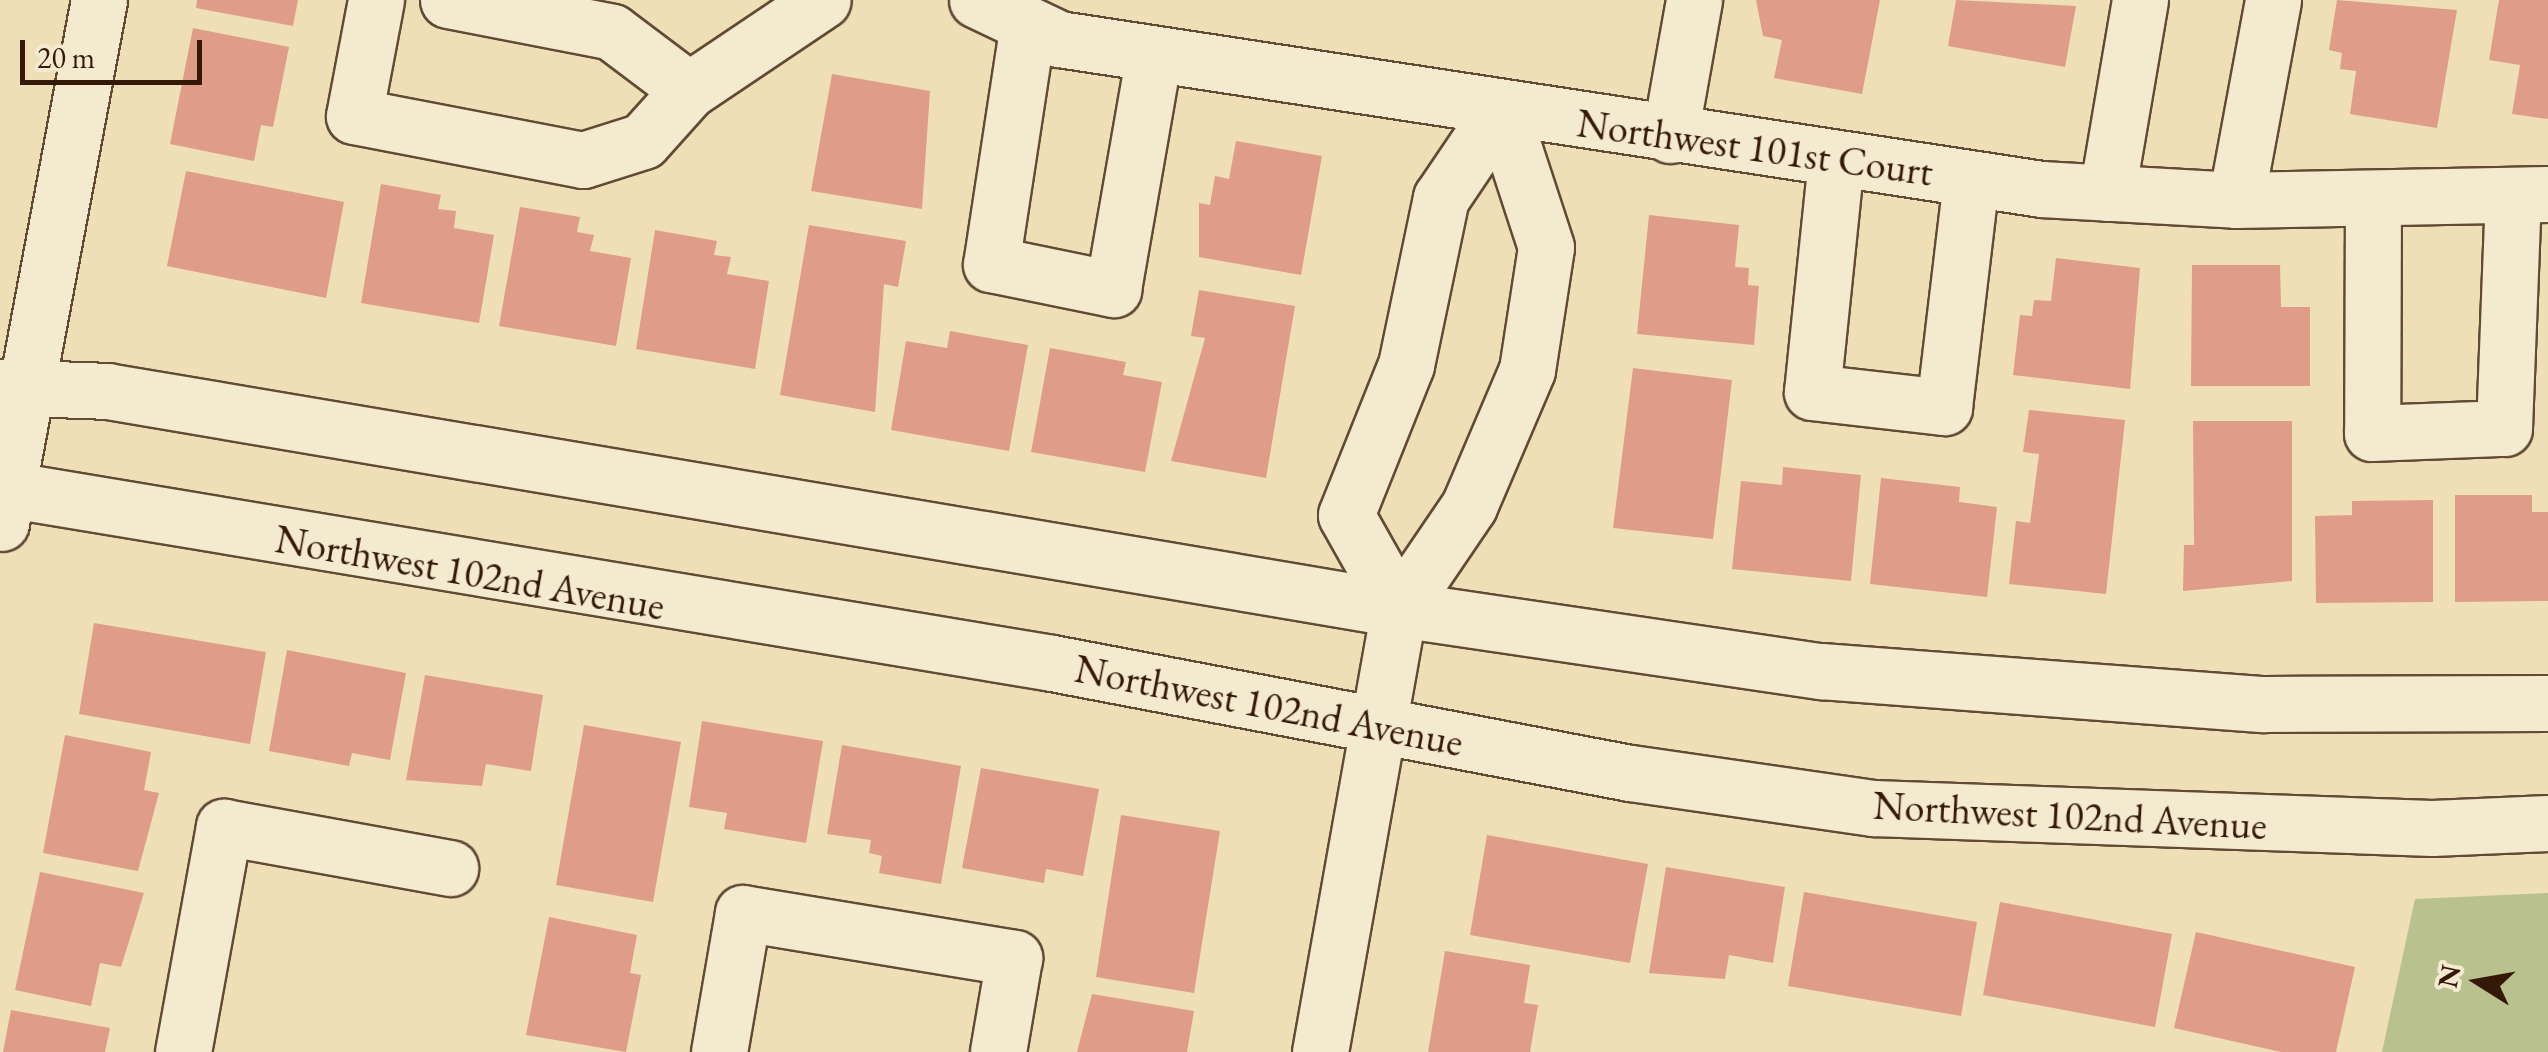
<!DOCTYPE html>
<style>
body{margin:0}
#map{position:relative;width:2548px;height:1052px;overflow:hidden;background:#eedfb7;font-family:"EB Garamond",serif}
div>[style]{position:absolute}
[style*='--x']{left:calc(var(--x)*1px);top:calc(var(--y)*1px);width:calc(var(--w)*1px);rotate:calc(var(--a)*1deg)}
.green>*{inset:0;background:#b9c18e}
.building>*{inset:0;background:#df9d89}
.roads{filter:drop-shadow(2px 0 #624a34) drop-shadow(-2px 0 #624a34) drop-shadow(0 2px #624a34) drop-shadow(0 -2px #624a34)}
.minor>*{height:55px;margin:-27.5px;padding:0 27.5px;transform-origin:27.5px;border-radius:27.5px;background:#f4ead0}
span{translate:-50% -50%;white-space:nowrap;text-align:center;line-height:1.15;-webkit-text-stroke:8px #f4ead0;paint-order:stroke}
.street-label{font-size:40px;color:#341808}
.north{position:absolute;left:2428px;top:932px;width:100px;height:100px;-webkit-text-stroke:8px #f4ead0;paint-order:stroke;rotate:281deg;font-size:28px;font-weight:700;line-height:40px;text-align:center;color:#341808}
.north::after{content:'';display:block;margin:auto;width:35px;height:45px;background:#341808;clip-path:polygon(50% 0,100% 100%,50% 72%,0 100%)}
.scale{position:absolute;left:20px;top:40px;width:182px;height:45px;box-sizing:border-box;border:5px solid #341808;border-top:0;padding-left:12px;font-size:30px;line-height:35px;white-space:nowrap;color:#341808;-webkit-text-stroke:8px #f4ead0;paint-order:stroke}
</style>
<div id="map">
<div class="green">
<i style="clip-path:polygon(2548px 893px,2548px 1052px,2382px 1052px,2415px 899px)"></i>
</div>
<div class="building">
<i style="clip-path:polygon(197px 0,298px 0,293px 26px,196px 8px)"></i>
<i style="clip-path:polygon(1756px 0,1880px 0,1862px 94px,1774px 78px,1782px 40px,1763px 36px)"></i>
<i style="clip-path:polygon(1956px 0,2076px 6px,2065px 67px,1948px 46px)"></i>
<i style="clip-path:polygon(2337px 0,2457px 10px,2437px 128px,2350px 114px,2356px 71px,2340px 69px,2342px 53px,2329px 50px)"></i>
<i style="clip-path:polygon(2499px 0,2548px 0,2548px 119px,2512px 114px,2520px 65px,2489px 60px)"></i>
<i style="clip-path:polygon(193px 28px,289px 47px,273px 127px,261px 125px,254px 161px,170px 144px)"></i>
<i style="clip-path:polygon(832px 74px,930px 91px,922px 209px,811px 191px)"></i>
<i style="clip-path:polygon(1236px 141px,1322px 156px,1301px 275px,1199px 257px,1199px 203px,1210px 205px,1215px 176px,1229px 179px)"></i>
<i style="clip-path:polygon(186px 171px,344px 202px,326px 298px,167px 266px)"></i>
<i style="clip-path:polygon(381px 184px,441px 195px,438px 209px,456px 211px,454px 228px,494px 235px,479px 323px,361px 303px)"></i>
<i style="clip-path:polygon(520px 207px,580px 217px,577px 232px,594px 235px,590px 251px,631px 258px,616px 346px,499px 326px)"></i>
<i style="clip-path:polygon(1649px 215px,1739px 225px,1735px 267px,1749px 268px,1748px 285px,1759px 286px,1754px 345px,1637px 334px)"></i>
<i style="clip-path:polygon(809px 225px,906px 241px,898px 287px,884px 284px,875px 412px,780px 395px)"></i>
<i style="clip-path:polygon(655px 230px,717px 241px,714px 255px,731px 257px,727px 274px,769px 281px,755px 369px,636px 349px)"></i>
<i style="clip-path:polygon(2056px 258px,2140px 268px,2130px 389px,2013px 375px,2020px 315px,2032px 316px,2034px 300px,2051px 301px)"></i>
<i style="clip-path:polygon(2192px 265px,2280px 265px,2281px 307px,2310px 307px,2310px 386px,2191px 386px)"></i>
<i style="clip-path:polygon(1199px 290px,1295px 306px,1266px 478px,1171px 461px,1205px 338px,1191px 336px)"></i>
<i style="clip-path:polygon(950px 331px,1028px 345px,1009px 451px,891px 430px,906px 341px,947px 348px)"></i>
<i style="clip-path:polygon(1050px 348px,1126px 362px,1123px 375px,1162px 382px,1145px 472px,1031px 452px)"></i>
<i style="clip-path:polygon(1633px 368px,1732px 380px,1713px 539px,1613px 528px)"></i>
<i style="clip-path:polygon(2029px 410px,2125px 420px,2106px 594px,2009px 584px,2016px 521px,2030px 523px,2039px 454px,2023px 452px)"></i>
<i style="clip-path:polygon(2193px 421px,2292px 421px,2292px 581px,2183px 591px,2184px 545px,2194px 545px)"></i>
<i style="clip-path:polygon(1783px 467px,1861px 475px,1851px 581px,1732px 569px,1741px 481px,1782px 485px)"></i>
<i style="clip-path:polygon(1881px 478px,1960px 487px,1959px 502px,1997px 507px,1987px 597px,1870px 584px)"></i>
<i style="clip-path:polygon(2455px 495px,2532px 495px,2532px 512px,2548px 512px,2548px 601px,2455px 602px)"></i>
<i style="clip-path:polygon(2433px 500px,2433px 602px,2316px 603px,2315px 516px,2352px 515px,2352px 501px)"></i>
<i style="clip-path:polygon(94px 623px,266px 652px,250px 744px,79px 714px)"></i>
<i style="clip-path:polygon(287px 650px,406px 673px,390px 760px,352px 753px,349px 766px,269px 751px)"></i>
<i style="clip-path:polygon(425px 675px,543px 695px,531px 771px,486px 764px,482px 786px,406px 780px)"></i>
<i style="clip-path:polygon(702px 721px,823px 741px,806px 843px,724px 829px,727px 813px,689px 807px)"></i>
<i style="clip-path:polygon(584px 725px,681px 742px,653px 902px,556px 885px)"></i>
<i style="clip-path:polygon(65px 735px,151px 752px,144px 790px,159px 793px,138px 871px,43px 853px)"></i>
<i style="clip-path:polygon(842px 745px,961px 766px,941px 884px,879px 873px,882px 856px,869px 853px,871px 840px,827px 834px)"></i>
<i style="clip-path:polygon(981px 768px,1099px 789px,1083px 876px,1046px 869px,1044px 883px,962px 868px)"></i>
<i style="clip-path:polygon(1121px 815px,1220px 831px,1194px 993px,1096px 977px)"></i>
<i style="clip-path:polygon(1487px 835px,1648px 864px,1630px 963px,1470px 935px)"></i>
<i style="clip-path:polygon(1666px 867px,1785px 887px,1773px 963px,1729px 955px,1725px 979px,1649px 973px)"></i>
<i style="clip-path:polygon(40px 872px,144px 893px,121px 967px,100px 963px,91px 1006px,15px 990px)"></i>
<i style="clip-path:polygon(1804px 892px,1977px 922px,1961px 1016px,1788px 986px)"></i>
<i style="clip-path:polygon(2000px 902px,2172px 934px,2155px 1027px,1983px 995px)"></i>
<i style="clip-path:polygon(549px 917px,637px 935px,630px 973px,641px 975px,626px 1052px,526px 1035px)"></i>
<i style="clip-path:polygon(2196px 932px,2355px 967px,2336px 1052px,2281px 1052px,2174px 1028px)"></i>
<i style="clip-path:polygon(1445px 951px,1530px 965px,1524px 1003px,1538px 1005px,1530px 1052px,1428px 1052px)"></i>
<i style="clip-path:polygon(1092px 994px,1194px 1011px,1187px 1052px,1077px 1052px)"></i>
<i style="clip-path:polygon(11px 1010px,110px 1028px,105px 1052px,3px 1052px)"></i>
</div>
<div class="roads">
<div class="minor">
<i style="--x:376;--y:0;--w:118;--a:100.7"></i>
<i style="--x:354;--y:116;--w:233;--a:10.9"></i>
<i style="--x:583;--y:160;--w:63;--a:-17.6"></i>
<i style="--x:643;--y:141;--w:69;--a:-48"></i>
<i style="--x:689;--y:90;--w:161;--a:-33.9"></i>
<i style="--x:448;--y:0;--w:167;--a:11"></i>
<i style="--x:612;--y:32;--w:96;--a:37"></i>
<i style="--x:977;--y:0;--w:91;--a:25.4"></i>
<i style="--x:1059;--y:39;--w:993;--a:8.68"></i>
<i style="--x:2041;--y:189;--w:195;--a:3.2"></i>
<i style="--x:2236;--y:200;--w:312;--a:-1.1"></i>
<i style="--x:1027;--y:30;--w:237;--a:98.7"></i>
<i style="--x:991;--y:264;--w:125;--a:11.6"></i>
<i style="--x:1113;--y:289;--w:238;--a:-80.1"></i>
<i style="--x:1670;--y:135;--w:137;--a:-79.9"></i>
<i style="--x:1836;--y:160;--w:233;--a:95.9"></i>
<i style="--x:1812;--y:392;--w:133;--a:6.5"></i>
<i style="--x:1944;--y:407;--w:230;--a:-83.2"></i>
<i style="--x:2107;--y:193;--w:196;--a:-80.3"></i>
<i style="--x:2373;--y:198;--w:235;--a:90.2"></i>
<i style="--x:2372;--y:433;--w:132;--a:-2.2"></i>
<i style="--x:2504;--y:428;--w:233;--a:-87.8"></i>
<i style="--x:2236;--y:200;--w:203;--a:-79.5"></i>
<i style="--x:0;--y:387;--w:107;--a:2.1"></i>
<i style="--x:107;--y:391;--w:1310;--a:9.58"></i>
<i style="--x:1399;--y:609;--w:427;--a:8.4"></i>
<i style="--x:1821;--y:671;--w:444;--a:4.3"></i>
<i style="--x:2264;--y:704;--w:284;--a:-0.2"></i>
<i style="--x:0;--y:488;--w:1066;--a:9.44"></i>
<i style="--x:1052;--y:663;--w:588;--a:10.78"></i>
<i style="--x:1630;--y:773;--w:246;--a:8.2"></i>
<i style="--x:1873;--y:808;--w:559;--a:2.05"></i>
<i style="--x:2432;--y:828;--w:116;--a:-2.5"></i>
<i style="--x:1;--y:523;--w:532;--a:-79.39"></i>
<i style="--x:1399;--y:609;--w:108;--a:-119.4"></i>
<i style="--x:1346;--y:515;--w:162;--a:-68.2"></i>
<i style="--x:1406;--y:365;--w:171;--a:-78.2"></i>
<i style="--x:1441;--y:198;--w:107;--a:-56"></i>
<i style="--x:183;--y:1052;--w:229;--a:-79.7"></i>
<i style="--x:224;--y:827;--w:230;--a:10.3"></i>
<i style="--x:719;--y:1052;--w:141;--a:-80.2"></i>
<i style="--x:743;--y:913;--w:275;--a:9.4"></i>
<i style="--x:1014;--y:958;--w:95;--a:99.7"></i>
<i style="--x:1320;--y:1052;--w:450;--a:-79.9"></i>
<i style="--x:1399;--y:609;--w:125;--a:-55.8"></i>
<i style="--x:1469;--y:506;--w:148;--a:-66.9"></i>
<i style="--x:1527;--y:370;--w:124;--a:-81.2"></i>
<i style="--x:1546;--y:247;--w:145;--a:-108.1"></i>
</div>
</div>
<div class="street-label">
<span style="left:1755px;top:147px;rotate:8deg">Northwest 101st Court</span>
<span style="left:470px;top:572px;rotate:10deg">Northwest 102nd Avenue</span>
<span style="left:1269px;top:705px;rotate:11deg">Northwest 102nd Avenue</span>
<span style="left:2070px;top:815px;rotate:3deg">Northwest 102nd Avenue</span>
</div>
<div class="north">N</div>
<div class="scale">20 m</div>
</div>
